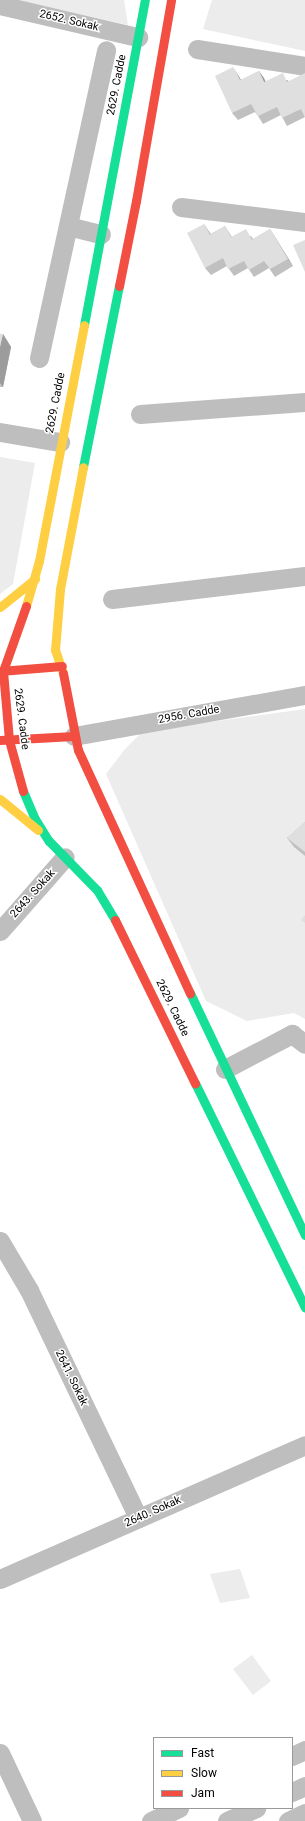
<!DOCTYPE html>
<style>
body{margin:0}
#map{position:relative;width:305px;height:1821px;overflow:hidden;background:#fff;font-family:Roboto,sans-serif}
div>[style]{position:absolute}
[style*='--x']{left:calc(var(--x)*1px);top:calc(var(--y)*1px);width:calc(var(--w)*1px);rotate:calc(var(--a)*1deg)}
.green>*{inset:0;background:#ececec}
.street>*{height:19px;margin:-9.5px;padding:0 9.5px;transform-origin:9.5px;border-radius:9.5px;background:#bebebe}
.fast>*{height:9px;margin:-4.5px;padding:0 4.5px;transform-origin:4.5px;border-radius:4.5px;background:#16e098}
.slow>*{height:9px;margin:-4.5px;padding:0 4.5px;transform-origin:4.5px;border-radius:4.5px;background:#ffcf43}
.jam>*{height:9px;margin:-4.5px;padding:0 4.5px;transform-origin:4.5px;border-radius:4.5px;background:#f24e42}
.wall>*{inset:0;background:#c0c0c0}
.shaded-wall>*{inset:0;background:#9c9c9c}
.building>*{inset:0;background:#dfdfdf}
span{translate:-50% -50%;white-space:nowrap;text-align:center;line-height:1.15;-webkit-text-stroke:3px #fff;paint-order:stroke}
.street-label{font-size:11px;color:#000}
.legend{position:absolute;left:153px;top:1737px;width:140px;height:72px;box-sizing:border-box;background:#fff;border:1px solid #999;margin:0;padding:5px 7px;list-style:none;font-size:12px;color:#000}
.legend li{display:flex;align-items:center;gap:8px;height:20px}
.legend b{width:20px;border:1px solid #999}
</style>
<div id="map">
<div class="green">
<i style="clip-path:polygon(17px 0,124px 0,128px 25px)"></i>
<i style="clip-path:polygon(212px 0,305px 0,305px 51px,203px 29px)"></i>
<i style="clip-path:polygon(0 457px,35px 463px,13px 584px,0 594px)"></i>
<i style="clip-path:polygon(305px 709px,305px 1019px,294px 1013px,247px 1021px,206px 1001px,106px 774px,125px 749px,143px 731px)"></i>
<i style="clip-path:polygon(240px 1569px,250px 1598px,220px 1603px,210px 1574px)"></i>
<i style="clip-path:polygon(252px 1655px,271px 1681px,253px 1695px,233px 1669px)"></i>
</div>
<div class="street">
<i style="--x:0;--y:5;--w:142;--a:13.1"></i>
<i style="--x:197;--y:49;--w:109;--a:8.9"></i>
<i style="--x:181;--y:207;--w:125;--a:6.9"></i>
<i style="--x:68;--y:226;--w:34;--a:14"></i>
<i style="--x:39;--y:358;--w:315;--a:-77.7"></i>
<i style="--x:140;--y:414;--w:165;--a:-4.2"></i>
<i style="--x:0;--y:432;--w:61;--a:9.5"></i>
<i style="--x:112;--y:599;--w:194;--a:-6.8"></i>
<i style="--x:74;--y:736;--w:235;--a:-10.1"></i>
<i style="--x:0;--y:931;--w:98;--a:-48.7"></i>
<i style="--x:225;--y:1069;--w:76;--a:-27.6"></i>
<i style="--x:292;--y:1034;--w:16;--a:38"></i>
<i style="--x:0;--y:1241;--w:57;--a:59.4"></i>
<i style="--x:29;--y:1290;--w:253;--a:64.4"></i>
<i style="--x:0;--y:1579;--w:333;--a:-23.7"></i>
<i style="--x:0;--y:1753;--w:75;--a:64.8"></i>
<i style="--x:292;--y:1756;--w:14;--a:-25"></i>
<i style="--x:292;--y:1792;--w:14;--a:-25"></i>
<i style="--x:151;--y:1821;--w:31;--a:-25"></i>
<i style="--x:227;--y:1821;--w:32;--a:-24"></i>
<i style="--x:288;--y:1821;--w:19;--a:-25"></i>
</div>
<div class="fast">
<i style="--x:84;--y:325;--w:331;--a:-79.4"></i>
<i style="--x:83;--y:467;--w:185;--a:-78.8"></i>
<i style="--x:23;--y:791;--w:30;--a:67"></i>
<i style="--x:35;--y:819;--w:26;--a:58"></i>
<i style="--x:49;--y:841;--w:69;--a:45.6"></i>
<i style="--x:97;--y:890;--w:35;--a:59"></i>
<i style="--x:190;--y:993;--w:268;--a:64.6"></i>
<i style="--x:195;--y:1083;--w:250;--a:63.9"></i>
</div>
<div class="slow">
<i style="--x:26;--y:606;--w:47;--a:-73.9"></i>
<i style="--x:39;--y:561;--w:240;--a:-79.2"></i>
<i style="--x:0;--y:607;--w:45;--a:-38.7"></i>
<i style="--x:63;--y:673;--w:24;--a:-109"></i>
<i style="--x:55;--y:650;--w:61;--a:-85.3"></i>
<i style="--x:60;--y:589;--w:124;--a:-79.3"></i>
<i style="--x:0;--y:799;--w:49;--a:39.2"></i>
</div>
<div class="jam">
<i style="--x:119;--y:286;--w:87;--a:-78.7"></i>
<i style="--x:136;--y:201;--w:204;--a:-80.1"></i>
<i style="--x:0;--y:671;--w:62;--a:-4.6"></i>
<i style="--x:63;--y:673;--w:78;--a:79"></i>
<i style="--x:78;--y:750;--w:268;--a:65.3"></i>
<i style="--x:0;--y:740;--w:74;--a:-3.1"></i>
<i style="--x:23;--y:791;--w:53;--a:-105.4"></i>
<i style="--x:9;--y:740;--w:69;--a:-95"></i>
<i style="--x:3;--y:671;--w:69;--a:-70.5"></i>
<i style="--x:115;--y:920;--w:182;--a:63.9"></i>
</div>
<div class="wall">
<i style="clip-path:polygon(259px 71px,265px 81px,288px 80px,305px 117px,287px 126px,281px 115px,263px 124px,258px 116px,255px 112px,238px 120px,232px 113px,238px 75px,241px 80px)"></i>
<i style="clip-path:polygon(204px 224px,211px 234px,225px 226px,232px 237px,251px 236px,253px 239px,270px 229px,275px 237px,293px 266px,275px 277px,269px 268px,254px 277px,248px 268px,234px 276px,227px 266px,211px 275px,205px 268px)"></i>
<i style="clip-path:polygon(0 334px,3px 334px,11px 347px,3px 387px,0 387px)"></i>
<i style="clip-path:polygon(305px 822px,305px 856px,294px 847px,287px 838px)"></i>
</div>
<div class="shaded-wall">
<i style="clip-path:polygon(233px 67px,238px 75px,245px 87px,240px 80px)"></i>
<i style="clip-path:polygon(259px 71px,264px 78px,269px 89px,264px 82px)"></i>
<i style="clip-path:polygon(270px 229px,275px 237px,293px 266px,288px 259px)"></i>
<i style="clip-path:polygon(3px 334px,11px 347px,3px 387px,0 383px,0 347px)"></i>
</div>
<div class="building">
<i style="clip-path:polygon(233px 67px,240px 80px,259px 71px,264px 82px,283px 73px,287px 82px,305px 73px,305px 117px,301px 109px,282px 118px,277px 107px,258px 116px,251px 104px,232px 113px,215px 76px)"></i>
<i style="clip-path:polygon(204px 224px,210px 235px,225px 226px,231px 237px,246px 229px,252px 240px,270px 229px,288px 259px,270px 269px,264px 261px,249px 270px,244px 261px,228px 269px,223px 258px,205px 268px,187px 233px)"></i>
<i style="clip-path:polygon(305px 240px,305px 272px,293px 245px)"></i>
<i style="clip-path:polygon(0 334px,3px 334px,0 347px)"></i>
<i style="clip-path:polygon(305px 822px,305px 852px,287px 838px)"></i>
<i style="clip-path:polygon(305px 915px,305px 923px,301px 920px)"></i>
</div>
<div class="street-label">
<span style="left:69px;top:21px;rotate:13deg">2652. Sokak</span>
<span style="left:117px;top:85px;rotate:-79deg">2629. Cadde</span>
<span style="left:56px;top:403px;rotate:-79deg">2629. Cadde</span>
<span style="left:189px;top:715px;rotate:-10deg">2956. Cadde</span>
<span style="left:21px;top:719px;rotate:83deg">2629. Cadde</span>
<span style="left:33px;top:894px;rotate:-48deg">2643. Sokak</span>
<span style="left:172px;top:1008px;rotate:64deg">2629. Cadde</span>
<span style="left:71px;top:1378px;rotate:64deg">2641. Sokak</span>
<span style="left:153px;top:1512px;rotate:-24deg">2640. Sokak</span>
</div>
<ul class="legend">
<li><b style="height:5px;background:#16e098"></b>Fast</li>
<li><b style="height:5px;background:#ffcf43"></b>Slow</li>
<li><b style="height:5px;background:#f24e42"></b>Jam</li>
</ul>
</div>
